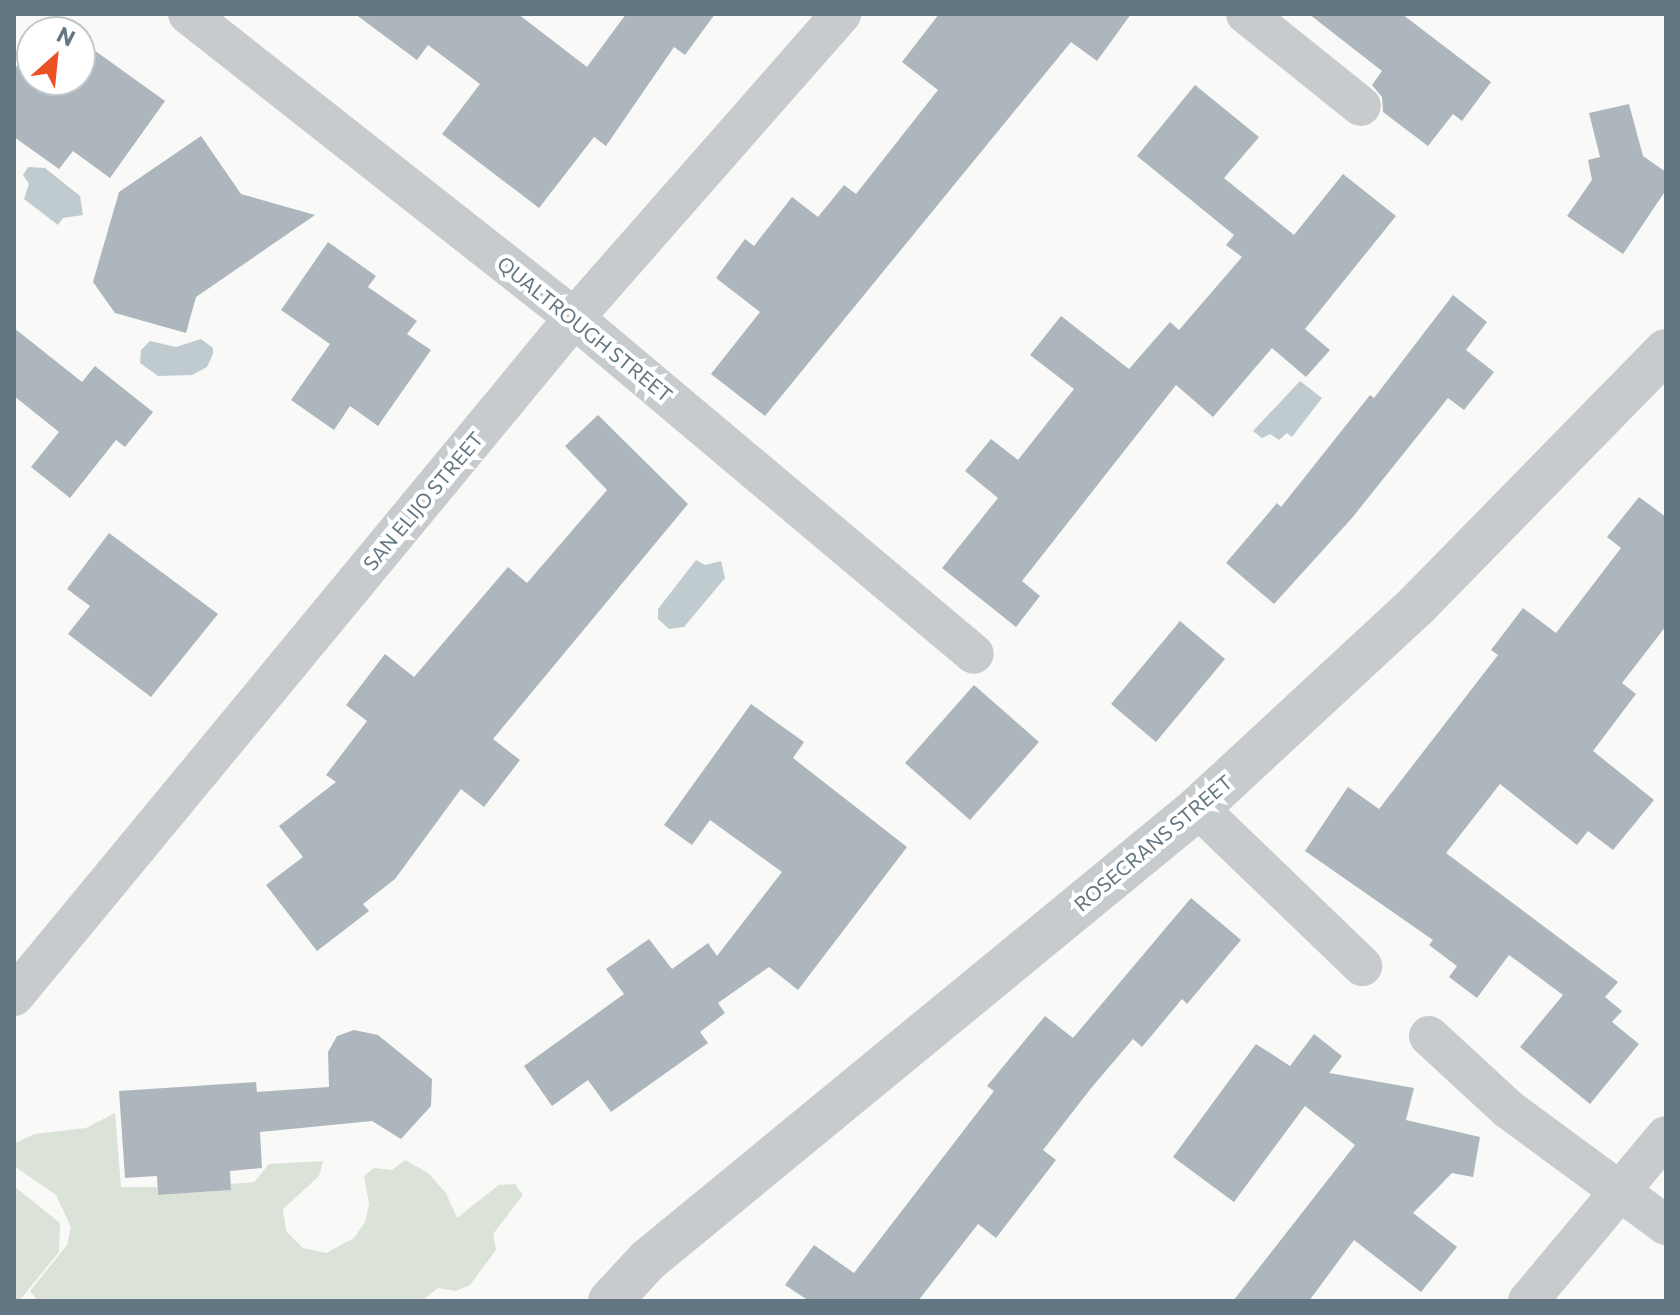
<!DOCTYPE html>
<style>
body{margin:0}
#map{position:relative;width:1680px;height:1315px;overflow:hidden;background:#f9f9f7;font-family:Commissioner,sans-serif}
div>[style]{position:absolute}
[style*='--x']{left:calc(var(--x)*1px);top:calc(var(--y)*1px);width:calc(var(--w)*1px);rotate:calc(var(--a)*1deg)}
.green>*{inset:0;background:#dbe2d8}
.water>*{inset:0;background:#c0cbcf}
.building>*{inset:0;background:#adb6bc}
.minor>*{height:40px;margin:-20px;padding:0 20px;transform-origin:20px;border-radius:20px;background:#c7cbce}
.tertiary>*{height:44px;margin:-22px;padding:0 22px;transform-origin:22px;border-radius:22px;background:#c7cbce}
span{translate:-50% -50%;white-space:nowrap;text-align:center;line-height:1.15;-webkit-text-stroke:8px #fff;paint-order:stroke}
.street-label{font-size:20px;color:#637683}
.frame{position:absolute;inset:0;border:16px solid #637683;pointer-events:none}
.north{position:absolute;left:16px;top:16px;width:80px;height:80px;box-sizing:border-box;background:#fff;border:2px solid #c1c8cd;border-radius:50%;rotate:27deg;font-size:22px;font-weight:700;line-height:32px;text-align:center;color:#637683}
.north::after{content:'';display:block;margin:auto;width:28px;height:36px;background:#ec5025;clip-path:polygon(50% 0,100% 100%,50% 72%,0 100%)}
</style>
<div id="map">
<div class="green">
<i style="clip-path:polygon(115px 1113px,121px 1187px,157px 1187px,158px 1195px,230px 1190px,230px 1184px,254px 1182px,269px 1164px,323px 1161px,319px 1176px,283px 1209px,286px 1231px,303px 1248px,326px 1253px,354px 1238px,365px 1222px,369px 1204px,364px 1176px,374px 1168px,392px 1170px,405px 1160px,428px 1173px,446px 1193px,457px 1218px,499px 1185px,515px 1184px,523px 1195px,493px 1234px,496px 1250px,470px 1285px,456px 1291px,438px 1288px,421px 1301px,38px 1301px,30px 1291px,67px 1245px,71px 1227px,56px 1195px,14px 1166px,14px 1144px,34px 1134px,86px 1128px)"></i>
<i style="clip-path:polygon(14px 1186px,60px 1223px,59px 1252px,19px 1301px,14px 1301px)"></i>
</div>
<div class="water">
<i style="clip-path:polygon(28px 167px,45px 168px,80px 196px,83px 215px,63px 218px,58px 225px,24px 199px,29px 184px,23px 175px)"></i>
<i style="clip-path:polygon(201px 339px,213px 348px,213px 354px,207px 367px,192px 375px,158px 376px,140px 363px,141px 350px,150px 341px,176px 347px)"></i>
<i style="clip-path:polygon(1300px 381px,1322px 398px,1292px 437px,1287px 433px,1279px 440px,1270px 434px,1262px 438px,1253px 431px)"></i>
<i style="clip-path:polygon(696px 560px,705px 565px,721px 561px,725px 578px,684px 627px,669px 629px,658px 619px,658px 609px)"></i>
</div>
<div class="building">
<i style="clip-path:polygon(355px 14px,518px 14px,587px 67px,626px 14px,715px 14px,685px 55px,674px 47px,606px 146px,594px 137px,539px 208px,442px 134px,480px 84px,428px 45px,417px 60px)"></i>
<i style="clip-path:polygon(939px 14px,1131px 14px,1097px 61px,1071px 42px,765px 416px,711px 374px,760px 312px,716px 278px,745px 239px,754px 246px,792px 197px,818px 217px,844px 185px,856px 194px,938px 90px,902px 62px)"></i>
<i style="clip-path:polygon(1309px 14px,1402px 14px,1491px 82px,1462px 121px,1453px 114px,1428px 146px,1383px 112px,1382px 97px,1372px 85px,1382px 71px)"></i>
<i style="clip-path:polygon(51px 19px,69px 32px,41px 32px)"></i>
<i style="clip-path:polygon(80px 40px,165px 101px,110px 178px,73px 151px,59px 169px,14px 137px,14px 70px,32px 45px,32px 80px,80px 80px)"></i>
<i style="clip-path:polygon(1195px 85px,1259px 137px,1224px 178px,1294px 235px,1343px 174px,1396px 216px,1305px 329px,1330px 350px,1306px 377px,1272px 348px,1213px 417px,1176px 385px,1022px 581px,1040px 596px,1016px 627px,942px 568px,998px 498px,965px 471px,991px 439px,1018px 460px,1074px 389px,1030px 355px,1061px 316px,1129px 369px,1170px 322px,1179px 330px,1242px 257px,1226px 245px,1234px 235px,1137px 156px)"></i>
<i style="clip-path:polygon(1629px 104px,1643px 156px,1666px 172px,1666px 190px,1623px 254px,1567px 216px,1592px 180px,1588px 160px,1600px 157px,1589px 113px)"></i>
<i style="clip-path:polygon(201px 136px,241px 194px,315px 215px,196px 297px,186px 333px,115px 313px,93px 282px,119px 192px)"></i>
<i style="clip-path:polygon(328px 242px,376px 276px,368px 287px,417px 321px,407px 334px,431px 350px,378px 426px,350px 406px,334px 430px,291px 400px,330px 344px,281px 310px)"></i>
<i style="clip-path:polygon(1453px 295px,1487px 322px,1466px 350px,1494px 372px,1464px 410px,1448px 398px,1352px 518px,1274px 604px,1226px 563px,1277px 503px,1281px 507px,1370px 395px,1374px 398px)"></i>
<i style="clip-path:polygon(14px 328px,82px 382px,95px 366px,153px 412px,125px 447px,116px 440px,70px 498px,31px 467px,59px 432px,14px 396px)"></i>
<i style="clip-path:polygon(598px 415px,688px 504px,493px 739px,520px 760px,484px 807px,461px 789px,395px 879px,363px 904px,369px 911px,317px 951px,266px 885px,303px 857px,279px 826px,336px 782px,326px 775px,367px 721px,346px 705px,385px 654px,414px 677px,508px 567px,527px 583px,607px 490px,565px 446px)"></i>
<i style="clip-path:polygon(1639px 497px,1666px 517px,1666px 626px,1622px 683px,1636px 694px,1593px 751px,1654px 800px,1613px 850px,1588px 831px,1577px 845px,1500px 784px,1446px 853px,1618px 982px,1605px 997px,1622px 1011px,1612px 1022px,1639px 1044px,1590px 1104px,1520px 1047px,1563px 995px,1509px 955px,1477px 998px,1449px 977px,1457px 966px,1429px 945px,1433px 940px,1305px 851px,1348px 787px,1379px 809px,1498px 655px,1491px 650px,1523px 608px,1556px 633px,1621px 548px,1607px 537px)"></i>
<i style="clip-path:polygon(109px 533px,218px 614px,151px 697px,68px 634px,90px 606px,67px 589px)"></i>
<i style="clip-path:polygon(1180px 621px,1225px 659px,1156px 742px,1111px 704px)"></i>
<i style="clip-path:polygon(974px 685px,1039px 742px,970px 820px,905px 763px)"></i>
<i style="clip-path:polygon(751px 704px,804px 742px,793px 758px,907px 847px,798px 990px,769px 967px,718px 1003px,725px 1013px,700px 1032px,708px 1043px,611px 1112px,588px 1080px,552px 1106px,524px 1066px,624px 994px,606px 969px,649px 939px,672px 969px,708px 943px,717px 956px,782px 872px,710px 820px,692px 845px,664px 825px)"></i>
<i style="clip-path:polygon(1191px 898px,1241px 940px,1187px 1004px,1182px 999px,1142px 1047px,1133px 1039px,1092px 1087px,1043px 1150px,1056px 1160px,996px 1238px,978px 1224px,918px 1301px,809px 1301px,785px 1285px,814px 1245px,854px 1273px,994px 1091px,987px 1086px,1045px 1016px,1073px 1038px)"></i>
<i style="clip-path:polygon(354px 1030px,378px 1035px,432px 1079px,431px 1106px,401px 1139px,372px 1121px,260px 1132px,262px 1168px,230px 1171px,231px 1190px,158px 1195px,157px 1176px,125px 1178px,119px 1091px,256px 1082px,257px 1092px,329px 1087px,328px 1052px,337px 1036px)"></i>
<i style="clip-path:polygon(1314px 1034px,1342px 1056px,1329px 1073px,1414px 1088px,1406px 1120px,1480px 1137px,1473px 1177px,1452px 1173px,1413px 1213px,1457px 1247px,1421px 1292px,1354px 1240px,1309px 1301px,1233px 1301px,1355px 1145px,1305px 1106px,1234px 1202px,1173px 1157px,1256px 1044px,1290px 1066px)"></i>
</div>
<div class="minor">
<i style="--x:188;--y:14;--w:491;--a:38.2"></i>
<i style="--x:574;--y:318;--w:522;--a:40.03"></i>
<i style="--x:1246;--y:14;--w:147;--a:38.7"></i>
<i style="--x:1198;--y:808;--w:228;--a:43.9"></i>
<i style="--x:14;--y:996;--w:879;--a:-50.44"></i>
<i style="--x:574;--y:318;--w:405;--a:-48.7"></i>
<i style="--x:1429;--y:1036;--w:108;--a:42.7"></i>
<i style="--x:1508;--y:1109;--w:196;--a:36.3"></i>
<i style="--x:1528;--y:1301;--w:215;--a:-50.1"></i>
</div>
<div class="tertiary">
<i style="--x:610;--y:1301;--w:56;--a:-47.2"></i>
<i style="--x:648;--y:1260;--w:712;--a:-39.41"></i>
<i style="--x:1198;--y:808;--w:300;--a:-42.8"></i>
<i style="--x:1418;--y:604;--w:354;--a:-45.6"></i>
</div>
<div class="street-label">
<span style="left:585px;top:329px;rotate:39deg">QUALTROUGH STREET</span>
<span style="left:423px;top:501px;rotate:-50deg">SAN ELIJO STREET</span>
<span style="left:1153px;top:843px;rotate:-40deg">ROSECRANS STREET</span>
</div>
<div class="frame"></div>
<div class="north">N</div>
</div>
